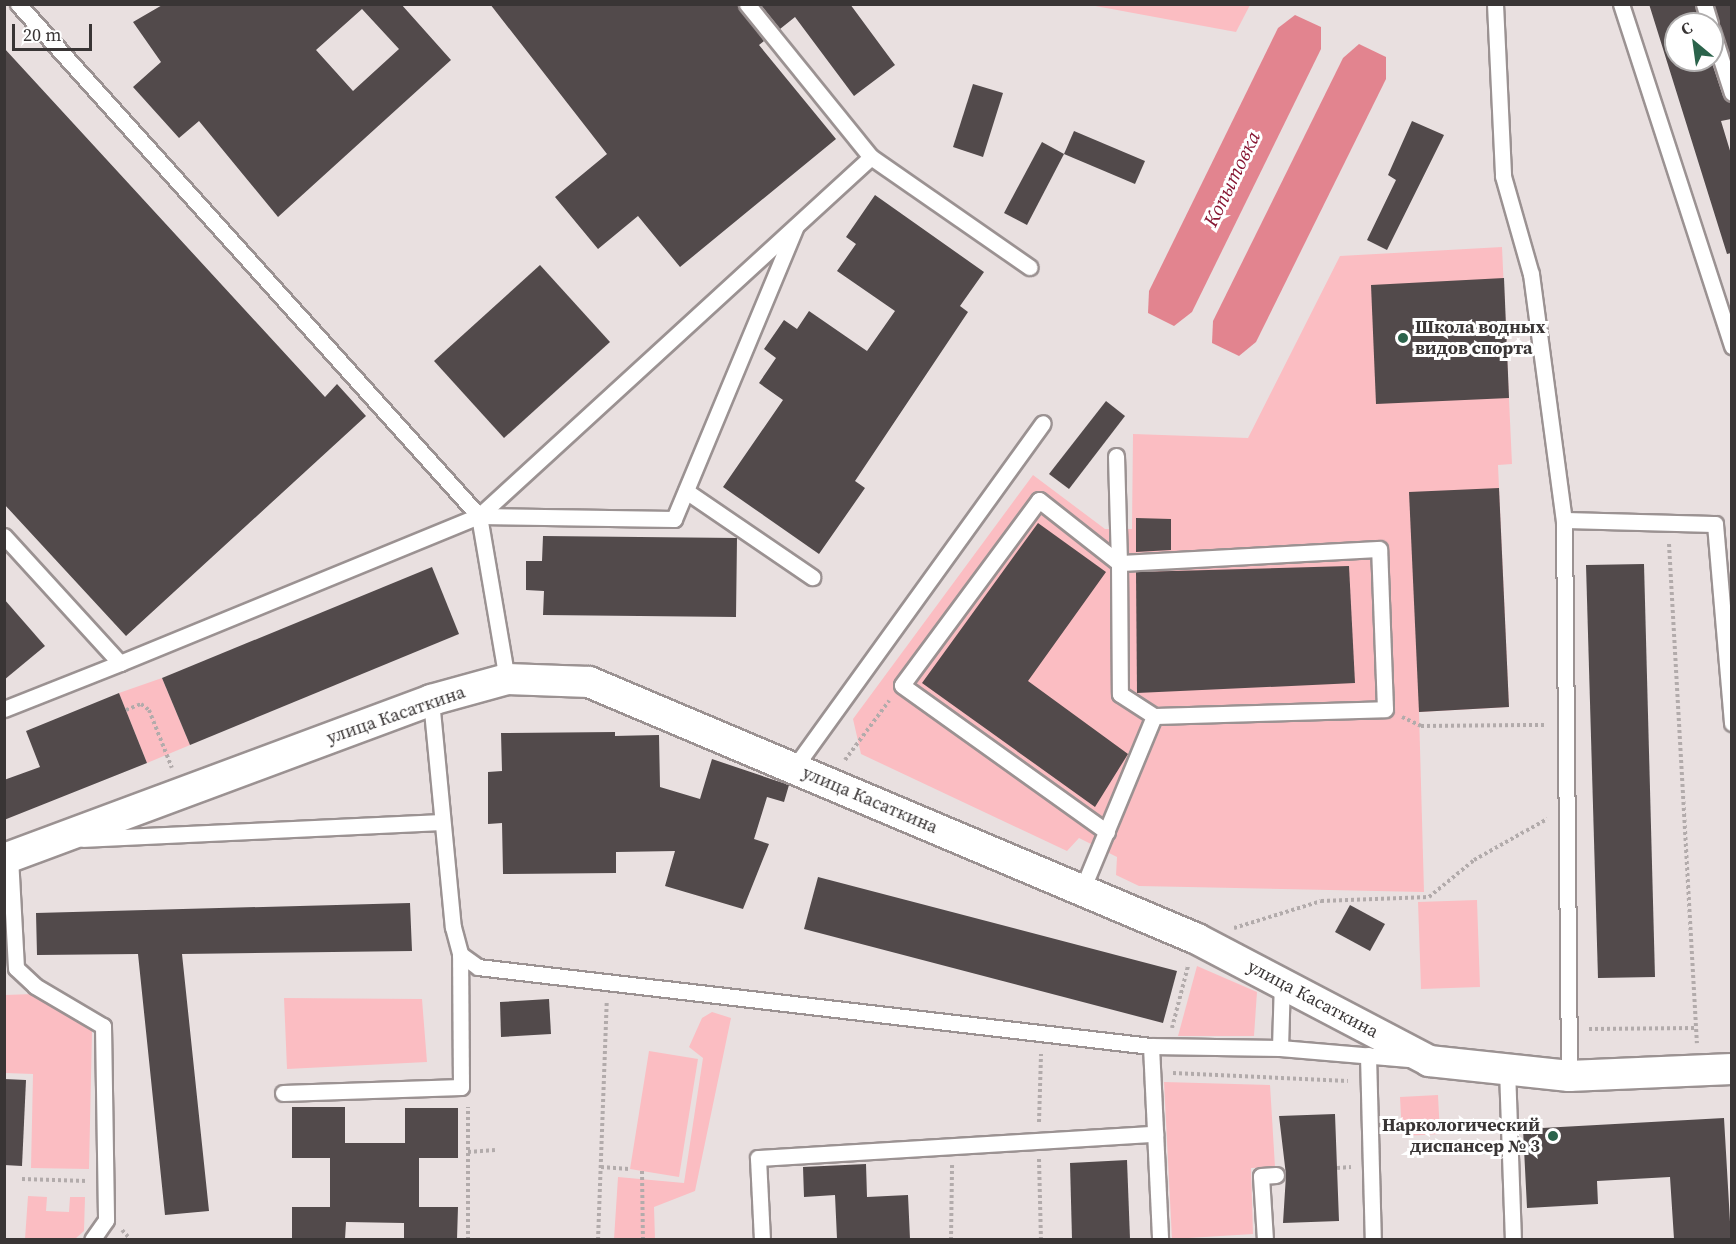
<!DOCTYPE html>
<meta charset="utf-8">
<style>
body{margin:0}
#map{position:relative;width:1736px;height:1244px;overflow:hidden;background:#e9e0e0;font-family:"Source Serif 4",serif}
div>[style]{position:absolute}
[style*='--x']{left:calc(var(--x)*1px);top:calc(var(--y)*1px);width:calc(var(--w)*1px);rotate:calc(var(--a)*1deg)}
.green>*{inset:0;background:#fbbdc2}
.water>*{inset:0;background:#e2848f}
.building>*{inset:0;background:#524a4b}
.path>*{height:4px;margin-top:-2px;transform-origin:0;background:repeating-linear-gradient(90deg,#b2abab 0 3px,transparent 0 6px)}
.roads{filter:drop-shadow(2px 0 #9b9292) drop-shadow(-2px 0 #9b9292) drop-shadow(0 2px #9b9292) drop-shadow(0 -2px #9b9292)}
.service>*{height:15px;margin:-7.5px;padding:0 7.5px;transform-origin:7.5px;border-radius:7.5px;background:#fff}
.minor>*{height:30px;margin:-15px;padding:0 15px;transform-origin:15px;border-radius:15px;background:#fff}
.dots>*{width:16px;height:16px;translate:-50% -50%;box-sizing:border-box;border:3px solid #fff;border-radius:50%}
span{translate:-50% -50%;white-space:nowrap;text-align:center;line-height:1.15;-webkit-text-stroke:6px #fff;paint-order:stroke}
.poi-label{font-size:18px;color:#393535;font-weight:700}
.left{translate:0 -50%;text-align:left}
.right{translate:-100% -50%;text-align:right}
.street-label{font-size:18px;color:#393535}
.water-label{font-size:20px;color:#871733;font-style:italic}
.frame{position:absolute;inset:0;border:6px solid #393535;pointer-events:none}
.north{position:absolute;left:1664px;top:12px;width:60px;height:60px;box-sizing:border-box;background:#fff;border:2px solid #b0aeae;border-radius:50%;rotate:331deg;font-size:16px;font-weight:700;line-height:24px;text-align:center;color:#393535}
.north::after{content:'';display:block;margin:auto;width:21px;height:27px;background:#2b634b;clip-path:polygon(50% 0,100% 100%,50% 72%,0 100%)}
.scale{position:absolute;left:12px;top:24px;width:80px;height:27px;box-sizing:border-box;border:3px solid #393535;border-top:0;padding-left:8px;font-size:18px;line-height:21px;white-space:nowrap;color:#393535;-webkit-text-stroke:4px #fff;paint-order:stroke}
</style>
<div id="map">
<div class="green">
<i style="clip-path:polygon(1090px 5px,1250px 5px,1236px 32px)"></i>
<i style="clip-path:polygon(1502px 247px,1512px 464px,1498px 465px,1509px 707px,1419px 712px,1424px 892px,1139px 886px,1116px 875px,1117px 857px,1079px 838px,1067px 851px,861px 754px,853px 719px,1033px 475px,1105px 529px,1132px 529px,1133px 434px,1248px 438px,1340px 256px)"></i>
<i style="clip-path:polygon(162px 678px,190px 745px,147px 763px,119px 693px)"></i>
<i style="clip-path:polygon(1477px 900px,1480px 987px,1421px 989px,1418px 902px)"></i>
<i style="clip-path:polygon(1197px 966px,1257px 992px,1254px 1036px,1178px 1036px)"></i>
<i style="clip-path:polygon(33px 994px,92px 1031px,89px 1169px,31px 1168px,33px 1074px,5px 1073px,5px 995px)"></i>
<i style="clip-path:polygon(284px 998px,422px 999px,427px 1062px,287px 1069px)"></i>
<i style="clip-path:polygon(712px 1012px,731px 1018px,695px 1191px,654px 1207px,655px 1239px,614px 1239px,618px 1177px,684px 1183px,703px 1058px,689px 1047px,702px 1018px)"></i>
<i style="clip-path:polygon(649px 1051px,698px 1059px,679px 1177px,630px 1169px)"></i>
<i style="clip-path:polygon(1164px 1082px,1270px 1085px,1275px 1167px,1251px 1168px,1253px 1234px,1172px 1239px)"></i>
<i style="clip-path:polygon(1438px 1095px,1440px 1134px,1402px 1136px,1400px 1097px)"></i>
<i style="clip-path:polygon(28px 1196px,47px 1197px,46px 1211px,69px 1212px,70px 1197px,85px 1197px,84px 1231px,75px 1239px,25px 1239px)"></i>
</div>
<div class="water">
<i style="clip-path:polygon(1295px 15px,1321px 27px,1321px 49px,1192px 312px,1174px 326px,1148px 313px,1149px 291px,1278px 28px)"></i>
<i style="clip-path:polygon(1359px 44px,1386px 57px,1386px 79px,1256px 342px,1239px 356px,1212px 343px,1213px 321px,1343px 58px)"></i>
</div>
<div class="building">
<i style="clip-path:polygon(evenodd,164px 4px,401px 4px,451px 60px,278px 217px,199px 121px,179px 138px,133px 87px,161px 62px,133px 22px,164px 4px,362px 9px,399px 49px,353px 91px,316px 50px,362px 9px)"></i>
<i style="clip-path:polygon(490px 4px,737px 4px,764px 41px,759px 45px,836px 139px,680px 267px,638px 216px,598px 249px,555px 197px,607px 154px)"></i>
<i style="clip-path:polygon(760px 4px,850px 4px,895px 65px,854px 96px,795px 17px,780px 29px)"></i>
<i style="clip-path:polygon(1649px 4px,1695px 4px,1700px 24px,1676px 24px,1676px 60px,1711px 60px,1723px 96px,1731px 103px,1731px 119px,1721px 121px,1731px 154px,1731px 253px,1727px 254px)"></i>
<i style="clip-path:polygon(1714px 4px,1731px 4px,1731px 60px,1720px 25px)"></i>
<i style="clip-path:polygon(4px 48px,325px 397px,337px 384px,366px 416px,126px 636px,4px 504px)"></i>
<i style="clip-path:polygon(973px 84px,1003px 93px,983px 157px,953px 147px)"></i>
<i style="clip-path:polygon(1412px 121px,1444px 135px,1387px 250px,1367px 240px,1396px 180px,1388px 175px)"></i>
<i style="clip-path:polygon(1074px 131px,1145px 161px,1135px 184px,1064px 154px)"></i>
<i style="clip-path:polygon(1042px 142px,1064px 154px,1027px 225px,1004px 213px)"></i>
<i style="clip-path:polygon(875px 195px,984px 272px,960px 306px,968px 312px,855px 481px,865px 488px,819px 554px,723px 487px,783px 400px,759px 383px,776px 358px,764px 349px,784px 320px,797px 329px,809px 311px,867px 351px,895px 311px,837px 271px,856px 244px,846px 237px)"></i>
<i style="clip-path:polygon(540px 265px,610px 342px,504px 438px,434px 361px)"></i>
<i style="clip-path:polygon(1504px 278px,1509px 398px,1376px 404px,1371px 285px)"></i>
<i style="clip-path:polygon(1106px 401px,1125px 416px,1069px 489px,1049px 474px)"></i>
<i style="clip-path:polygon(1499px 488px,1509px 707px,1419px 712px,1409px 492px)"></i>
<i style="clip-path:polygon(1136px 518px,1171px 519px,1171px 550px,1136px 552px)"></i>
<i style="clip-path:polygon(1038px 523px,1106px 572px,1028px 681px,1128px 754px,1095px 807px,922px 683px)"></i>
<i style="clip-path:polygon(543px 536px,737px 538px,736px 617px,543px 615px,544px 591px,526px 590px,526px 561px,542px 561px)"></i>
<i style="clip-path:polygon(1644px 564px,1655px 977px,1598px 978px,1586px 565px)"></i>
<i style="clip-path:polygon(1349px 566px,1355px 683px,1137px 693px,1136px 572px)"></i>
<i style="clip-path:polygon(432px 567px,459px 634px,190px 745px,162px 678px)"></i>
<i style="clip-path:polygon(4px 599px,45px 646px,4px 680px)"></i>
<i style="clip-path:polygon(119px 693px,147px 763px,4px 820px,4px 780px,40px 767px,26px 731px)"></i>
<i style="clip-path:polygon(615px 732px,615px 736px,659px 735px,660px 787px,700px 799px,712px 759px,789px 785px,784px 802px,767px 797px,754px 839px,769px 844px,743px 909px,665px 886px,675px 851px,616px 852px,616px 873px,503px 874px,502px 823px,488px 824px,488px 772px,502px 771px,501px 733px)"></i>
<i style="clip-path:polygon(818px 877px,1177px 971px,1163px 1023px,804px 929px)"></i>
<i style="clip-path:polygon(410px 903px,412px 951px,182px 954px,209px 1211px,165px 1215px,138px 954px,37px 955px,36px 913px)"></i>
<i style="clip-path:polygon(1350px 905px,1385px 924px,1370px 951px,1335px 932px)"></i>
<i style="clip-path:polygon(549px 999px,551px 1034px,501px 1037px,500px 1002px)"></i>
<i style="clip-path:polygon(4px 1079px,26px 1080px,22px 1166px,4px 1165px)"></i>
<i style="clip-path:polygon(292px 1107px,345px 1107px,345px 1143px,405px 1143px,405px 1108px,458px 1108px,458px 1158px,419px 1158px,419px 1207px,458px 1207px,457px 1239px,404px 1239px,404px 1223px,346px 1222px,345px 1239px,292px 1239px,292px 1207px,330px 1207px,330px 1158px,292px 1158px)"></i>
<i style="clip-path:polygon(1335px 1114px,1339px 1221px,1283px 1223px,1286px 1175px,1279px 1116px)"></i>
<i style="clip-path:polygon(1724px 1118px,1731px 1239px,1674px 1239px,1670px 1177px,1597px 1181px,1598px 1204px,1527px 1208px,1523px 1129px)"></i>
<i style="clip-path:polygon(1127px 1160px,1130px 1239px,1072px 1239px,1070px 1163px)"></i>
<i style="clip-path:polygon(866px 1164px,867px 1197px,908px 1195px,910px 1239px,837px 1239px,835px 1195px,804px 1197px,803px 1167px)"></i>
</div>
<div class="path">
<i style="--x:1669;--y:544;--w:500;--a:86.8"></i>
<i style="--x:126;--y:710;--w:16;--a:-22"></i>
<i style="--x:141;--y:704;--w:10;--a:37"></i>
<i style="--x:149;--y:710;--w:62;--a:68.4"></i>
<i style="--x:1402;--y:717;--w:21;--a:25"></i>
<i style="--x:1421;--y:726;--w:125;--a:-0.5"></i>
<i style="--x:845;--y:760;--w:74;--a:-53.3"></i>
<i style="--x:1234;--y:928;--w:91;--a:-17.2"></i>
<i style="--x:1321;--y:901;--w:108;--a:-2.1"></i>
<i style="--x:1429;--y:897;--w:58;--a:-39.4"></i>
<i style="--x:1474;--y:860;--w:84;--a:-29.3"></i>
<i style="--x:1172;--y:1028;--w:64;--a:-75.5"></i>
<i style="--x:1589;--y:1029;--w:107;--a:-0.5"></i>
<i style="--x:1173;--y:1073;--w:175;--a:2.6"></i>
<i style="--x:1039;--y:1122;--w:68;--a:-88.3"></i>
<i style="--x:468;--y:1152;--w:27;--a:-4"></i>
<i style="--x:1039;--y:1159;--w:81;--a:88.6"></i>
<i style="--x:601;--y:1167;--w:28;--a:4"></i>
<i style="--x:1337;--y:1168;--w:14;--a:-4"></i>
<i style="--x:642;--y:1171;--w:69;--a:89.2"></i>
<i style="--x:22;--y:1179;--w:65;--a:1.8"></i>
<i style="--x:122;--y:1230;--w:13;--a:48"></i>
<i style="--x:468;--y:1240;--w:133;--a:-90"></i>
<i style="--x:598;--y:1240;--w:240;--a:-87.9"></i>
<i style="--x:951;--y:1240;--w:75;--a:-89.2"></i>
</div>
<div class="roads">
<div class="service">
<i style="--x:18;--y:4;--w:689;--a:48"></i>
<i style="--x:479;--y:516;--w:165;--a:80.3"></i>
<i style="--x:747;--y:4;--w:197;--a:51"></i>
<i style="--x:871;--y:157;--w:532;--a:137.52"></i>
<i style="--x:479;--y:516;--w:195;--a:0.9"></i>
<i style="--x:674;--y:519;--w:317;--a:-67.4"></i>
<i style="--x:1495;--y:4;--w:172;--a:87.3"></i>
<i style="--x:1503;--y:176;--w:102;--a:74.1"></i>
<i style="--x:1531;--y:274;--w:248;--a:82.4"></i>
<i style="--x:1564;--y:520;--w:556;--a:89.48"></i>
<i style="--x:1621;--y:4;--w:360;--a:72"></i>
<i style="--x:1704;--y:4;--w:21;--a:73"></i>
<i style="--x:1712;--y:31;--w:65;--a:72.1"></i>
<i style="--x:871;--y:157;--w:193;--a:34.8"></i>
<i style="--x:686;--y:491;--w:153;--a:34.3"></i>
<i style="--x:1564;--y:520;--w:151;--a:1.5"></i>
<i style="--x:1715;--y:524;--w:200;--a:85.1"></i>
<i style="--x:4;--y:536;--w:172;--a:47.6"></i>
<i style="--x:120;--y:663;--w:388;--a:-22.3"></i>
<i style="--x:431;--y:700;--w:228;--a:84.5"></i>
<i style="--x:453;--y:927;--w:28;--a:75"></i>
<i style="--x:460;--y:954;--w:22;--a:36"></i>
<i style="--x:478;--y:967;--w:678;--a:6.7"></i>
<i style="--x:1151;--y:1046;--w:129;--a:0.9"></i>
<i style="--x:1280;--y:1048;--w:66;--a:-88.3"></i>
<i style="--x:4;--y:709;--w:125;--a:-21.6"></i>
<i style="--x:794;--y:768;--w:425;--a:-54.2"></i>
<i style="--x:1107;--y:832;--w:252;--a:-144.4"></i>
<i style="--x:902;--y:685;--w:230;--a:-53.5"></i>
<i style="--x:1039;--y:500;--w:102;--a:38.2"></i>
<i style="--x:1119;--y:563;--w:107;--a:-91.6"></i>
<i style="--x:83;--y:839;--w:357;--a:-2.7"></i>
<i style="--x:10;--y:857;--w:111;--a:86.9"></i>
<i style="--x:16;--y:968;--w:26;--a:43"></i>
<i style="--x:35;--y:986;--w:79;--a:30.5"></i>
<i style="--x:103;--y:1026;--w:194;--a:89.1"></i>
<i style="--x:106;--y:1220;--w:24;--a:125"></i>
<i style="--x:1082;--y:890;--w:188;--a:-67.5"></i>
<i style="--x:1154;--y:716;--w:231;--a:-1.7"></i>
<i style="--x:1385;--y:709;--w:160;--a:-92.1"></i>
<i style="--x:1379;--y:549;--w:260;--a:176.9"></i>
<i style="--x:1119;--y:563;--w:131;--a:89.6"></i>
<i style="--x:1120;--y:694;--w:40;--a:32.9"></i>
<i style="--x:1151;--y:1046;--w:194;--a:87.3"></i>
<i style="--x:1280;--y:1048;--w:129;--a:4.9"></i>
<i style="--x:1368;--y:1055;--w:185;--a:88.5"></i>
<i style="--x:1507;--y:1069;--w:171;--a:88"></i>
<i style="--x:283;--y:1093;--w:178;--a:-1.9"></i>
<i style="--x:461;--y:1087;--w:133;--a:-90.4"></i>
<i style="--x:762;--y:1240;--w:82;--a:-92.8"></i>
<i style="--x:758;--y:1158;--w:398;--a:-3.5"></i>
<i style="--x:1265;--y:1240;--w:64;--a:-93.6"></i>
<i style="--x:1261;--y:1176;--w:15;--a:-4"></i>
</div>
<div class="minor">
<i style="--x:4;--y:859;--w:456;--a:-20.4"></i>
<i style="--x:431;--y:700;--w:79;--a:-15.4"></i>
<i style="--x:507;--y:679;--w:82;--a:2.1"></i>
<i style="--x:589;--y:682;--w:660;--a:22.91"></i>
<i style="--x:1197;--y:939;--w:262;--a:27.7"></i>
<i style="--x:1429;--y:1061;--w:141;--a:6.1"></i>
<i style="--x:1569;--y:1076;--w:163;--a:-2.5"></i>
</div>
</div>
<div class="dots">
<i style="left:1403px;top:338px;background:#2b634b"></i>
<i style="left:1553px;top:1136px;background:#2b634b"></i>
</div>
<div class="poi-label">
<span class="left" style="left:1415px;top:338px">Школа водных<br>видов спорта</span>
<span class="right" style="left:1540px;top:1136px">Наркологический<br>диспансер № 3</span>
</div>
<div class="street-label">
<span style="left:396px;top:715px;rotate:-19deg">улица Касаткина</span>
<span style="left:870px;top:800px;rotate:23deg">улица Касаткина</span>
<span style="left:1313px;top:999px;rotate:28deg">улица Касаткина</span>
</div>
<div class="water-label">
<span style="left:1232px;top:179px;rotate:-64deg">Копытовка</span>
</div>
<div class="frame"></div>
<div class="north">С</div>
<div class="scale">20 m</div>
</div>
